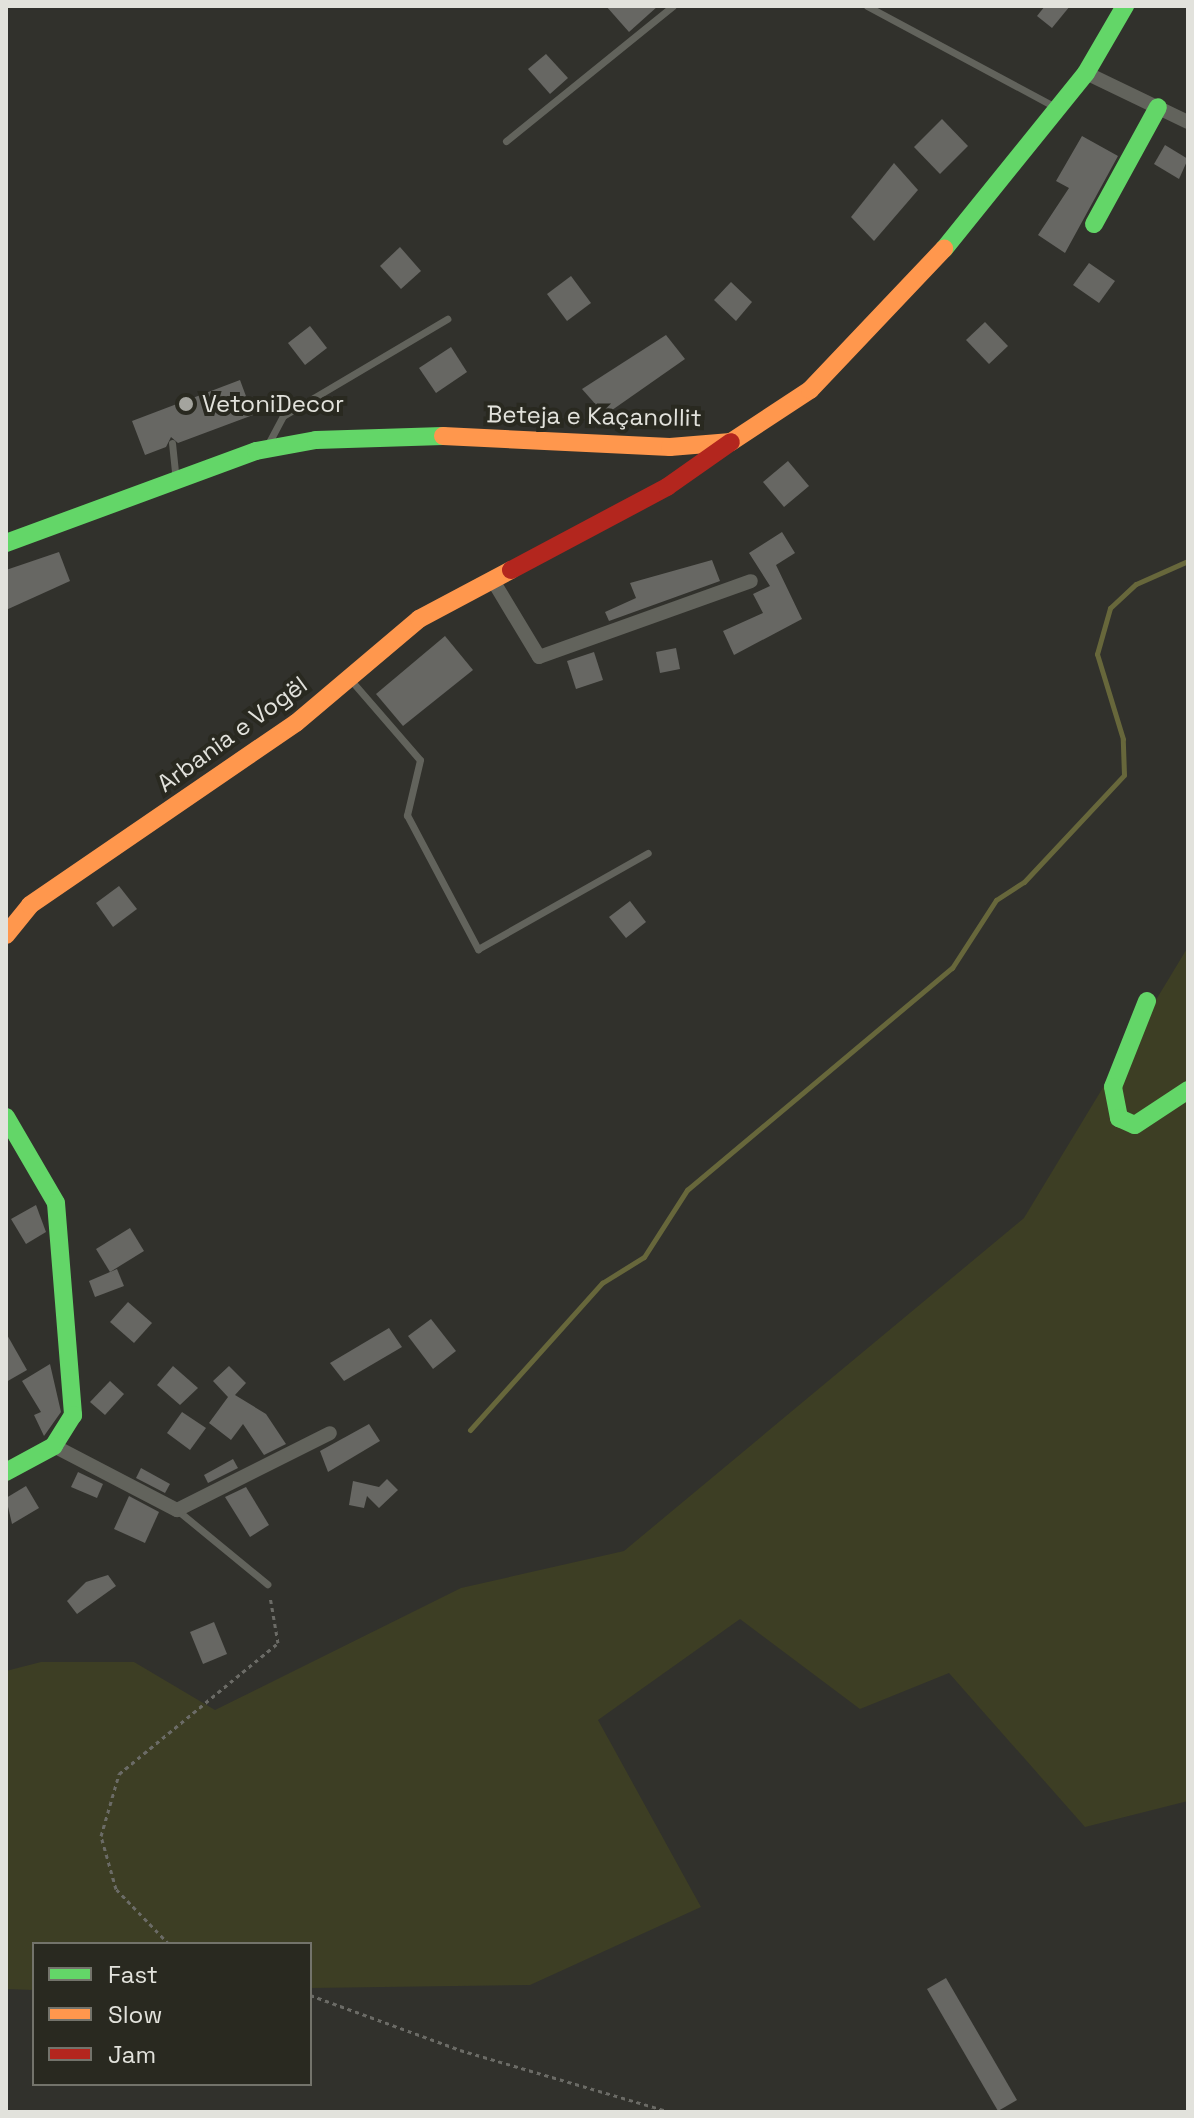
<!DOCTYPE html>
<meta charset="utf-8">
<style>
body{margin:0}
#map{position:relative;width:1194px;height:2118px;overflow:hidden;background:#31312c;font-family:"Space Grotesk",sans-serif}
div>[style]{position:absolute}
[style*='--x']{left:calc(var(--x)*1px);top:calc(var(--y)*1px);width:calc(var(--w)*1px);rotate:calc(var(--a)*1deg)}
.green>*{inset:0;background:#3d3e24}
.stream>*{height:5px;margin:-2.5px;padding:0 2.5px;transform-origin:2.5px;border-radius:2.5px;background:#67673b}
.building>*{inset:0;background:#676763}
.path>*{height:3px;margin-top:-1.5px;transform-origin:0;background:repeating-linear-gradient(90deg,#6b6b66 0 4px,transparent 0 8px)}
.lane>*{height:7px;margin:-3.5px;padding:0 3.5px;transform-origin:3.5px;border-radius:3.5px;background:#62635c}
.street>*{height:14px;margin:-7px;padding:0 7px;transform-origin:7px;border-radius:7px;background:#62635c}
.fast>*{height:18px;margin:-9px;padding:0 9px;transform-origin:9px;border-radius:9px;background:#63d668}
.slow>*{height:18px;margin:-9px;padding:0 9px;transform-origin:9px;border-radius:9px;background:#ff974d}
.jam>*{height:18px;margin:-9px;padding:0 9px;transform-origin:9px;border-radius:9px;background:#b3261e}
.dots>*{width:22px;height:22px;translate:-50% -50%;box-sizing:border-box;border:4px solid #292920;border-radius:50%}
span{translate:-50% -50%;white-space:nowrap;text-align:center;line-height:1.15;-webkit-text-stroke:8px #292920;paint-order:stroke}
.poi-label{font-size:24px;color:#e2e2dc}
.left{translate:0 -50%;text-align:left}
.street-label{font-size:24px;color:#e2e2dc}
.frame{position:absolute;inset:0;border:8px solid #e2e2dc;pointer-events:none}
.legend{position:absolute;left:32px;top:1942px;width:280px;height:144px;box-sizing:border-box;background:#292920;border:2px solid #73736b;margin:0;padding:10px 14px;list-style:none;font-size:24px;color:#e2e2dc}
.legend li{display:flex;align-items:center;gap:16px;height:40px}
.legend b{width:40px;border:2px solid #73736b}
</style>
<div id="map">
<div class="green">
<i style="clip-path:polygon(1188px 947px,1188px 1801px,1085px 1827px,949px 1673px,860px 1709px,740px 1619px,598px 1720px,701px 1907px,530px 1985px,310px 1988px,310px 1944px,34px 1944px,34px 1990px,6px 1989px,6px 1671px,41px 1662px,134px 1662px,215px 1710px,461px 1588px,624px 1551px,1024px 1218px)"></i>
</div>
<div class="stream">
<i style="--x:470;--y:1430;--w:198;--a:-48.1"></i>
<i style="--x:602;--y:1283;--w:49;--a:-31.8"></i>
<i style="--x:644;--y:1257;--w:80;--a:-57.3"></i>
<i style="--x:687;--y:1190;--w:346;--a:-40"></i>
<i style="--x:952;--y:968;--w:81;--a:-57.1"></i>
<i style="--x:996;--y:900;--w:33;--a:-33"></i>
<i style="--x:1024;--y:882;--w:146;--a:-46.9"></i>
<i style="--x:1124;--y:775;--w:36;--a:-92"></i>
<i style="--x:1123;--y:739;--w:89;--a:-107"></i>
<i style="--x:1097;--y:654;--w:48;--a:-74.2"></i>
<i style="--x:1110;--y:608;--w:35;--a:-43"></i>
<i style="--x:1136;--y:584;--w:57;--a:-23.9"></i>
</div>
<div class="building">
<i style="clip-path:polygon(606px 6px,658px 6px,629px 32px)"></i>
<i style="clip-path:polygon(1045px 6px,1070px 6px,1052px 28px,1037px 16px)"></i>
<i style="clip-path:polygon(546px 54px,568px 78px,550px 94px,528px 69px)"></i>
<i style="clip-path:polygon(942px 119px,968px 146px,940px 174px,914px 147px)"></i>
<i style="clip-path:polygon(1082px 136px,1118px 156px,1065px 253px,1038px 235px,1069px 188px,1056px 181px)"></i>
<i style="clip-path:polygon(1165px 145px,1188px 159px,1179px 179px,1154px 164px)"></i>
<i style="clip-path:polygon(894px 163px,918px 190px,874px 241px,851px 217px)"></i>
<i style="clip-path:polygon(400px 247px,421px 271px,401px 289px,380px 266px)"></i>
<i style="clip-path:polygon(1089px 263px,1115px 281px,1099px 303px,1073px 285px)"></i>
<i style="clip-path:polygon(571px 276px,591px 303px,567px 321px,547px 294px)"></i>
<i style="clip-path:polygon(731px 282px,752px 302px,736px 321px,714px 300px)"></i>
<i style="clip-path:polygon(985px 322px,1008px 346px,989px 364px,966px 340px)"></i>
<i style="clip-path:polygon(310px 326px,327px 348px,305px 365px,288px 343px)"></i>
<i style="clip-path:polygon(666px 335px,685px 359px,605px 415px,582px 389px)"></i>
<i style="clip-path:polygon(451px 347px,467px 372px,436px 393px,419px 368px)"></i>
<i style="clip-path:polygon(240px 380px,253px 415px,178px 443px,171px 437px,166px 447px,145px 455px,132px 421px)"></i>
<i style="clip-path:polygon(788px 461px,809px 486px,784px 507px,763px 482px)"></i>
<i style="clip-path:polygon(782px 532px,795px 553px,776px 565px,802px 619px,734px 655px,723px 631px,763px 613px,753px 594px,770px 586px,749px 553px)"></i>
<i style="clip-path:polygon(59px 552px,70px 581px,6px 610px,6px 570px)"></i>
<i style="clip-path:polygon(712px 560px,720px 581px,609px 621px,605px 612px,636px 598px,630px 583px)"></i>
<i style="clip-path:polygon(445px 636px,473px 670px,403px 726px,376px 694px)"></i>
<i style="clip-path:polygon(676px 648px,680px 669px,660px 673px,656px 652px)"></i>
<i style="clip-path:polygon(594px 652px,603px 680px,576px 689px,567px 661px)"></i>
<i style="clip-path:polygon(119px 886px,137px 909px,113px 927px,96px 903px)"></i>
<i style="clip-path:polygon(630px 901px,646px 922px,626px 938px,609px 917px)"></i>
<i style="clip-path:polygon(36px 1205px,46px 1232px,26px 1244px,11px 1219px)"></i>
<i style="clip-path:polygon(130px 1228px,144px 1251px,110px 1272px,96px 1249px)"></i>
<i style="clip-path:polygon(117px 1269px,124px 1286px,95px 1297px,89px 1281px)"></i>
<i style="clip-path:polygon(128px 1302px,152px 1323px,134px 1343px,110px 1322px)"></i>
<i style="clip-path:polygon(431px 1319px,456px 1351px,433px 1369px,408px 1336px)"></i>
<i style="clip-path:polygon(389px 1328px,402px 1347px,344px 1381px,330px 1363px)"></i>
<i style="clip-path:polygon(6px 1333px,27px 1370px,6px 1382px)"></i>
<i style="clip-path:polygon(50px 1364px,61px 1412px,44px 1436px,34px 1415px,41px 1412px,22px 1381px)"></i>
<i style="clip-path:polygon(173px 1366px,198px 1388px,180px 1405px,157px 1385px)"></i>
<i style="clip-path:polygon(229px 1366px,246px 1383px,235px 1395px,266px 1414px,286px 1444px,264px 1455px,243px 1424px,231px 1440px,209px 1423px,228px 1397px,213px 1381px)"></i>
<i style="clip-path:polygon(110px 1381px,124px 1394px,105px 1415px,90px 1402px)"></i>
<i style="clip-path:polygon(182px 1412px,206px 1428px,190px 1450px,167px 1433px)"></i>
<i style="clip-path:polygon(369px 1424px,380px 1441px,328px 1472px,320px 1451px)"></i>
<i style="clip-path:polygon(233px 1459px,238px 1468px,208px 1483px,204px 1475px)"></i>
<i style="clip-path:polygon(141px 1468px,170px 1484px,165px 1493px,136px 1478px)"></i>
<i style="clip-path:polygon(78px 1472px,103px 1484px,97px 1498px,71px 1487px)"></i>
<i style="clip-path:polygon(387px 1479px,398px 1490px,379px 1508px,367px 1496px,364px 1508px,349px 1505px,353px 1481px,379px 1487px)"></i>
<i style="clip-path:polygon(26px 1486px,39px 1508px,12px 1524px,6px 1498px)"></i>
<i style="clip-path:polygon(246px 1487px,269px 1525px,250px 1537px,225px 1497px)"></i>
<i style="clip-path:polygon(129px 1496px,159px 1512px,145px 1543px,114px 1529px)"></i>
<i style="clip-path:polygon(108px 1575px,116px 1586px,77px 1614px,67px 1601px,86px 1582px)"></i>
<i style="clip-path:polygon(214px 1622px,227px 1654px,203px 1664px,190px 1632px)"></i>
<i style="clip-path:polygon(946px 1978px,1017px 2100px,998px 2111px,927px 1989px)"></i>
</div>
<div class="path">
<i style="--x:169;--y:1944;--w:76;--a:-133.9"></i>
<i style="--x:116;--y:1889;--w:55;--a:-105.8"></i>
<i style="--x:101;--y:1836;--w:65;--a:-73.8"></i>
<i style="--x:119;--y:1774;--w:206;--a:-39.5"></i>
<i style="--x:278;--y:1643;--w:48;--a:-99.7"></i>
<i style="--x:310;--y:1995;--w:160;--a:20.1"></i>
<i style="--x:460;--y:2050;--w:219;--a:16.4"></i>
</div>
<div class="lane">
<i style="--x:867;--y:6;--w:216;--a:28.2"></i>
<i style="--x:506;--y:141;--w:215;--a:-39"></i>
<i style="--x:172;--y:443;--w:38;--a:84"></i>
<i style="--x:266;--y:448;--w:36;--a:-62"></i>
<i style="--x:283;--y:416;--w:191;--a:-30.6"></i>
<i style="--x:349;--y:678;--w:108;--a:49.1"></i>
<i style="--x:420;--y:760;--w:57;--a:103.3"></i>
<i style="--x:407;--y:815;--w:152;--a:62.1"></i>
<i style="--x:478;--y:949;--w:195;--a:-29.5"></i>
<i style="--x:177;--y:1510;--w:117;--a:39.4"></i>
</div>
<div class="street">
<i style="--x:1086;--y:73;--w:113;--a:25.7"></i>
<i style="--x:492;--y:579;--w:91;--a:58.9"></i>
<i style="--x:539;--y:657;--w:225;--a:-19.7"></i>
<i style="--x:54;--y:1446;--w:139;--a:27.5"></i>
<i style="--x:177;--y:1510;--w:171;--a:-26.7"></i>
</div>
<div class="fast">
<i style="--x:1094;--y:224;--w:133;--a:-61.3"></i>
<i style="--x:944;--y:249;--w:226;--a:-51.1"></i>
<i style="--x:1086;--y:73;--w:78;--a:-59.8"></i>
<i style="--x:6;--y:543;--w:266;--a:-20.2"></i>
<i style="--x:256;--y:451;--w:61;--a:-10.4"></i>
<i style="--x:316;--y:440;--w:127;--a:-1.8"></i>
<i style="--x:1147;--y:1001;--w:92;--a:111.6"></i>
<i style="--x:1113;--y:1087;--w:32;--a:79"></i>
<i style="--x:1119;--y:1118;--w:17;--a:24"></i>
<i style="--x:1135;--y:1125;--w:64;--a:-33.4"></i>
<i style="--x:6;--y:1117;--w:99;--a:59.8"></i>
<i style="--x:56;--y:1203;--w:213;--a:85.4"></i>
<i style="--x:73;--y:1415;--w:36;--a:122"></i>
<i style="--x:54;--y:1446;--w:55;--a:151.6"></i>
</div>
<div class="slow">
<i style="--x:443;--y:436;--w:227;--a:2.8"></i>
<i style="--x:670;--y:447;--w:61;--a:-4.7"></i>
<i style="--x:731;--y:442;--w:95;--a:-33.4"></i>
<i style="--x:810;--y:390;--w:195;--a:-46.5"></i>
<i style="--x:6;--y:935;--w:38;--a:-51"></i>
<i style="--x:30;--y:905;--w:322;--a:-34.4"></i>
<i style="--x:296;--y:723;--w:161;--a:-40.2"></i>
<i style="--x:419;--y:619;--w:104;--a:-28"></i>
</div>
<div class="jam">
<i style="--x:511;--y:570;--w:177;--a:-28"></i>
<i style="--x:667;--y:487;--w:78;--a:-35.1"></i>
</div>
<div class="dots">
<i style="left:186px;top:404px;background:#a4a49e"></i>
</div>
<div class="poi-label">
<span class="left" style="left:202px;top:404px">VetoniDecor</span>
</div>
<div class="street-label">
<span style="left:594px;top:416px;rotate:1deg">Beteja e Kaçanollit</span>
<span style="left:232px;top:734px;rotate:-36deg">Arbania e Vogël</span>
</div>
<div class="frame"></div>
<ul class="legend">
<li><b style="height:10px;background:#63d668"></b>Fast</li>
<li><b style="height:10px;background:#ff974d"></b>Slow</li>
<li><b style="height:10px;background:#b3261e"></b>Jam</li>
</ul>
</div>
